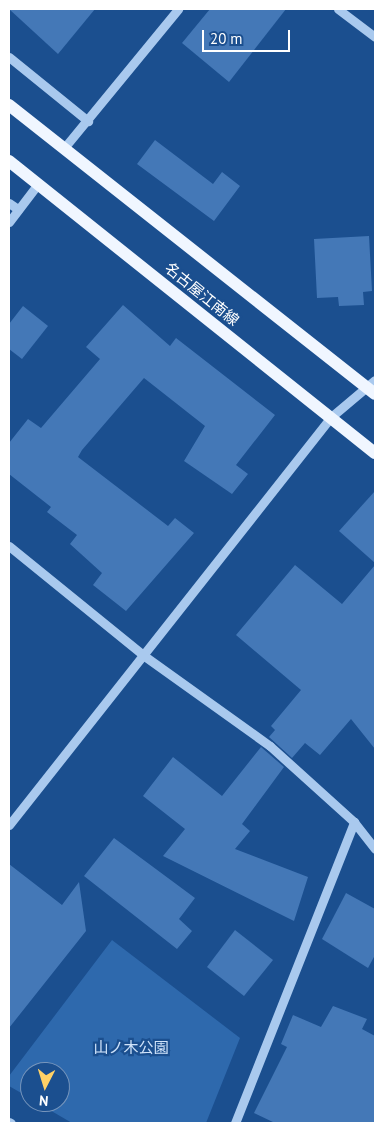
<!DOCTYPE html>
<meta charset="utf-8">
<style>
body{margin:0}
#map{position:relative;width:384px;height:1132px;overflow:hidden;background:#1b4f8f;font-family:"PT Sans","Noto Sans JP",sans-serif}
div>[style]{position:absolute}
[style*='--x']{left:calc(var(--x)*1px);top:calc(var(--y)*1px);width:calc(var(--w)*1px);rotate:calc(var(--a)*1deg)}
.green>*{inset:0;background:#2e69ad}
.building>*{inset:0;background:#4478b7}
.minor>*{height:9px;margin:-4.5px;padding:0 4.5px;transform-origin:4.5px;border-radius:4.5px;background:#a9c9ee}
.major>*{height:12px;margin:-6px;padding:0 6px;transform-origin:6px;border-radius:6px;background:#f0f6ff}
span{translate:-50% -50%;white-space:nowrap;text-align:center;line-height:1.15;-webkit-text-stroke:4.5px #1b4f8f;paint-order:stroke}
.street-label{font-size:15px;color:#fff}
.park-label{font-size:15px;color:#cfe3fa}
.frame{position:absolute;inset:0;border:10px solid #fff;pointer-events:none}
.north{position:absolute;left:20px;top:1062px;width:50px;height:50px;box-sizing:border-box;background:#1b4f8f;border:1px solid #7695bc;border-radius:50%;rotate:185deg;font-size:14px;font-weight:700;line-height:20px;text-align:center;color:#fff}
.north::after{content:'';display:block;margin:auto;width:18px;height:22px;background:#ffd166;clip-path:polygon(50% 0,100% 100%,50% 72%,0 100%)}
.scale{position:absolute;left:202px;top:30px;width:88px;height:22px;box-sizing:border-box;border:2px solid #fff;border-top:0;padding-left:6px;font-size:15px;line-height:18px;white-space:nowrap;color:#fff;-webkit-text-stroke:4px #1b4f8f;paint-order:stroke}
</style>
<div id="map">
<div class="green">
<i style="clip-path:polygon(112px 940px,240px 1038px,206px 1123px,72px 1123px,36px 1102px,60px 1102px,60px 1072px,30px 1072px,30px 1098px,9px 1086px,9px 1076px)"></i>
</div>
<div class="building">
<i style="clip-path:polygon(9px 9px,95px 9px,58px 54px)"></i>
<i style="clip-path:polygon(210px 9px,286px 9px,229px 82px,182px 43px)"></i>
<i style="clip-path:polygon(155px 140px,213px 184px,222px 172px,240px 186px,214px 221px,137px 164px)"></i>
<i style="clip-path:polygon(369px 236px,372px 291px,363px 292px,364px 305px,339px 306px,338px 297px,317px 298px,314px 239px)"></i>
<i style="clip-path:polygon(123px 305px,170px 346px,176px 338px,275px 415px,236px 465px,248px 474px,232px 494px,184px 461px,205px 426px,144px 378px,82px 450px,78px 457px,168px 526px,175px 518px,194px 533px,126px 611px,93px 585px,102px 573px,70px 544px,77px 535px,47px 512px,51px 507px,9px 474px,9px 443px,28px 419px,41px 428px,100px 359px,86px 347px)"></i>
<i style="clip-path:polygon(23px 306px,48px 326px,22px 359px,9px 349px,9px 324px)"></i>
<i style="clip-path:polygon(375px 491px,375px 563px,339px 531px)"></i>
<i style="clip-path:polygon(295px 565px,342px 604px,375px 565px,375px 749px,351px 719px,320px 755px,305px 743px,292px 758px,269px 737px,275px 730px,271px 726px,301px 690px,236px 635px)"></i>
<i style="clip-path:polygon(261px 747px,284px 767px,242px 824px,250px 831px,235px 849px,308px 877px,294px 921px,163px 856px,185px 829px,143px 796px,173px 757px,222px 796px)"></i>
<i style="clip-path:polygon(114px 838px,195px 898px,179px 919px,192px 931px,177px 949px,84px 876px)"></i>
<i style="clip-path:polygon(9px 864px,62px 905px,79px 882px,86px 931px,9px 1028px)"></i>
<i style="clip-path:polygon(346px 893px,375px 909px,375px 955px,368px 968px,322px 939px)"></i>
<i style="clip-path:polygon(235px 930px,273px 960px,244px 996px,207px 967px)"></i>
<i style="clip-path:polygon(333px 1006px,367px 1019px,362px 1029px,375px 1036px,375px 1123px,275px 1123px,254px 1113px,287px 1047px,281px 1044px,293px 1015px,321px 1027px)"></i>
</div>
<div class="minor">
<i style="--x:338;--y:9;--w:46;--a:37.1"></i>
<i style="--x:9;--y:57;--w:102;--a:39"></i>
<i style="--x:64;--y:148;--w:180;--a:-50.6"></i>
<i style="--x:9;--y:203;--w:11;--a:34"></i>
<i style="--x:9;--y:222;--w:48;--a:-52.7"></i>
<i style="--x:9;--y:546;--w:173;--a:39.1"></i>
<i style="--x:143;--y:655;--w:156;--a:35.6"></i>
<i style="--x:270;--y:746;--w:113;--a:42.1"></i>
<i style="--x:354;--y:822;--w:34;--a:52"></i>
<i style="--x:9;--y:825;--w:520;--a:-51.72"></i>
<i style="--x:331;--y:417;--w:57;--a:-40.1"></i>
<i style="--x:9;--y:1122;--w:2;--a:27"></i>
<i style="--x:235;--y:1123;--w:324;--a:-68.4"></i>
</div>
<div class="major">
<i style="--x:9;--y:105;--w:466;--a:38.3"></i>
<i style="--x:9;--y:161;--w:468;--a:38.6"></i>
</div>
<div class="street-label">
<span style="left:202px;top:294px;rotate:39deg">名古屋江南線</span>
</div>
<div class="park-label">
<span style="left:131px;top:1048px">山ノ木公園</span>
</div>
<div class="frame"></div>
<div class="north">N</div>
<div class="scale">20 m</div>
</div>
